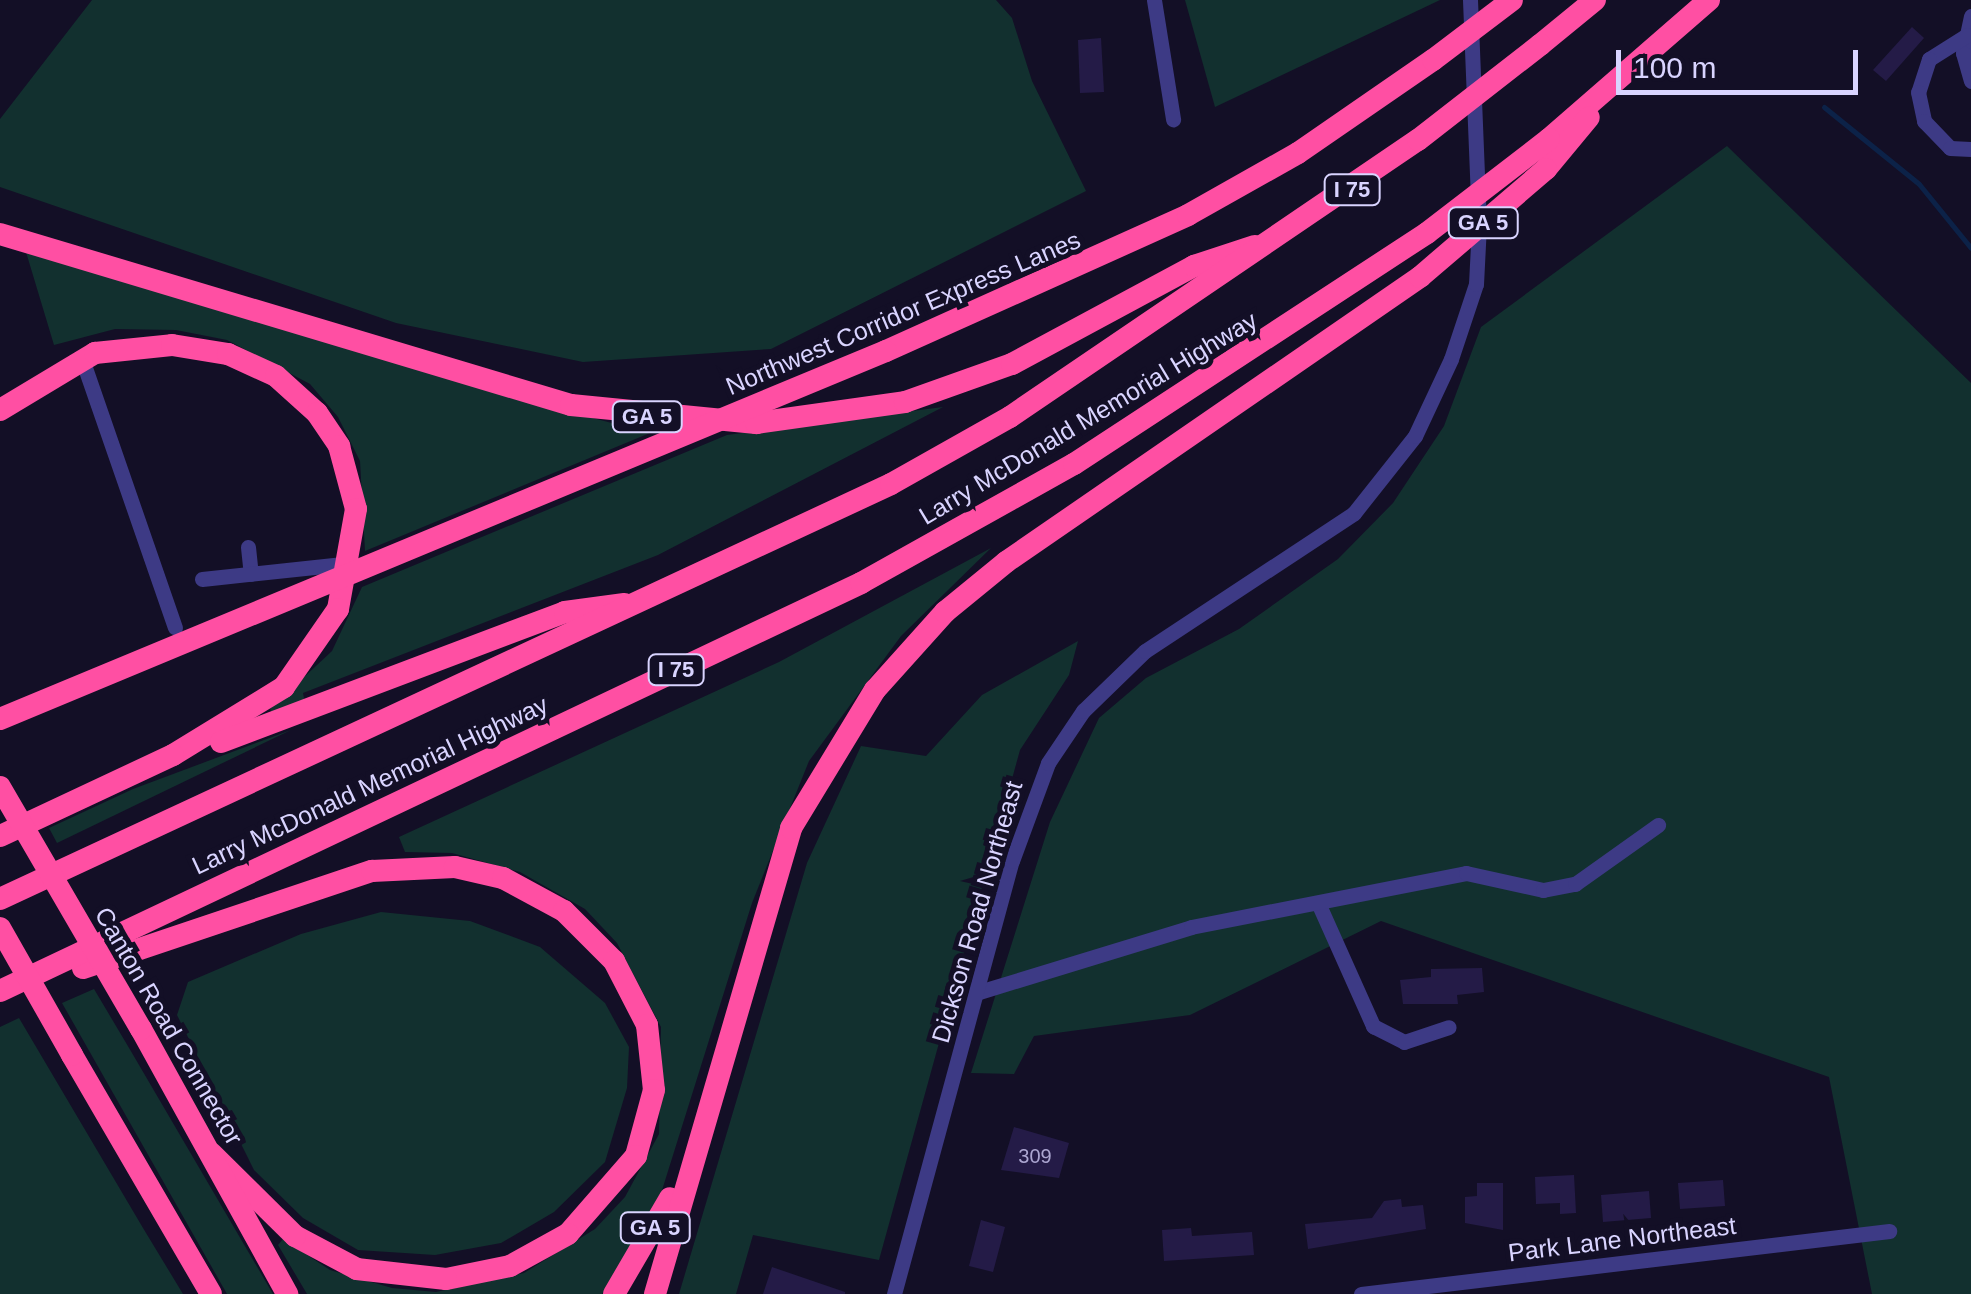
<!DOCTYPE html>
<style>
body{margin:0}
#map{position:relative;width:1971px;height:1294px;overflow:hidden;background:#130f26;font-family:Helvetica,sans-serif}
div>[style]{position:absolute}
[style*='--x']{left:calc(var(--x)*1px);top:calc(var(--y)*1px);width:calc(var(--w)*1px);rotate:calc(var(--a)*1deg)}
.green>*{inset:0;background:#12302f}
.stream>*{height:5px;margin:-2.5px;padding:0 2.5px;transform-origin:2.5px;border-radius:2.5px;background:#0c2248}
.building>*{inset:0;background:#241b47}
.minor>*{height:15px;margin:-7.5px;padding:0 7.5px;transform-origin:7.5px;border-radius:7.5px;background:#3d3a85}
.highway>*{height:22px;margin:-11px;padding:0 11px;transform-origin:11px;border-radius:11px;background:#ff4fa3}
.highway-bridge>*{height:22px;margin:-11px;padding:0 11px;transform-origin:11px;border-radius:11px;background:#ff4fa3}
span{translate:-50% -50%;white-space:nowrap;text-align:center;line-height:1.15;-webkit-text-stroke:10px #130f26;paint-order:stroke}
.number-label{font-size:20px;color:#aca6d1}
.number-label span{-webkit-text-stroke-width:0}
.shield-label span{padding:2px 8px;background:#130f26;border:2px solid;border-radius:8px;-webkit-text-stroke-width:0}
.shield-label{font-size:22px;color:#d9d4ff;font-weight:700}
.street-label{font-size:25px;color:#d9d4ff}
.scale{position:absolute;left:1616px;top:50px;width:242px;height:45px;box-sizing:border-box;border:5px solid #d9d4ff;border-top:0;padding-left:12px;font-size:30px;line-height:35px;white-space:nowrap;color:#d9d4ff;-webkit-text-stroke:8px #130f26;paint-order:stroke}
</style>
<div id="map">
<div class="green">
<i style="clip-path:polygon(92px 0,996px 0,1012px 18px,1032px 81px,1086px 191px,771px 349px,583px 362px,396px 323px,0 187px,0 119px)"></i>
<i style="clip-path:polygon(1185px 0,1440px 0,1215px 107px)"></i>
<i style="clip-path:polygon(1727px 146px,1971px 383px,1971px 1294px,1872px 1294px,1829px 1077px,1381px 921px,1190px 1015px,1034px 1036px,1014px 1074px,971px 1073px,1050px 822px,1099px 718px,1146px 678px,1239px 629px,1338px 559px,1393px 503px,1444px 426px,1481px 327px)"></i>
<i style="clip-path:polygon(26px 252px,524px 400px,650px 433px,365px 551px,360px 461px,338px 417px,310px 384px,227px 340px,176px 330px,115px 329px,54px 345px)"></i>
<i style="clip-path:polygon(943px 407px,658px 555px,303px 693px,305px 703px,274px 715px,270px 709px,332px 651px,362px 587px,727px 435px)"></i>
<i style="clip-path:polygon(991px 548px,901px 636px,809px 761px,752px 903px,658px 1203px,602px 1294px,307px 1294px,278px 1245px,283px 1239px,330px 1270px,392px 1288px,436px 1292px,524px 1273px,595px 1229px,625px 1197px,659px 1134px,661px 1027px,617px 943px,585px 909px,520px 872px,452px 853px,405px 852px,399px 837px,779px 662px)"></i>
<i style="clip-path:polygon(1078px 641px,1069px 675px,1020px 750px,879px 1260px,753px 1235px,736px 1294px,679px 1294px,807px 863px,861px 746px,926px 756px,982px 695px)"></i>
<i style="clip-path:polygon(291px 730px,57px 843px,49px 828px,133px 789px)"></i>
<i style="clip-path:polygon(381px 912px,470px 921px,540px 947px,605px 1003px,629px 1047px,627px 1088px,605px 1162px,554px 1212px,501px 1243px,435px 1255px,358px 1250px,303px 1218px,254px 1170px,177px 1015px,188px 982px,301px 934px)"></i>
<i style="clip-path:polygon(94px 989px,132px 1053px,273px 1294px,227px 1294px,62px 1003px)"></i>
<i style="clip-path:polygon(19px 1018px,143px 1228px,183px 1294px,0 1294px,0 1027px)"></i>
</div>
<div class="stream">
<i style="--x:1824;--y:107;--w:122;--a:39"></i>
<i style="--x:1919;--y:184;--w:82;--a:50.9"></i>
</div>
<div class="building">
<i style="clip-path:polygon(1912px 27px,1924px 38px,1886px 81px,1873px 70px)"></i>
<i style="clip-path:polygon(1101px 38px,1104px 92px,1080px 93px,1078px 40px)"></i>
<i style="clip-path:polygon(1482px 968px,1484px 992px,1457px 995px,1458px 1004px,1403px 1004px,1400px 980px,1431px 977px,1431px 969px)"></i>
<i style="clip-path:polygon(1014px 1127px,1069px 1143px,1059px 1178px,1001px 1170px)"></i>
<i style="clip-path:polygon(1574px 1175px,1576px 1213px,1560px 1214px,1560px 1203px,1536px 1204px,1535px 1177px)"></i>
<i style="clip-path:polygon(1723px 1180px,1725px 1206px,1680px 1209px,1678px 1183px)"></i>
<i style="clip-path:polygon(1477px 1183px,1503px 1183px,1503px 1230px,1465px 1223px,1465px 1197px,1477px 1196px)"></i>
<i style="clip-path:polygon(1649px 1191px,1651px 1218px,1603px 1222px,1601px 1195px)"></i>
<i style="clip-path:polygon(1401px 1199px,1402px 1207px,1423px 1205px,1426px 1229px,1308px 1249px,1305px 1224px,1372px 1218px,1384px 1201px)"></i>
<i style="clip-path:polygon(981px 1220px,1005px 1227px,993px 1272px,969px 1266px)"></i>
<i style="clip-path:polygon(1191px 1228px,1192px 1236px,1252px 1232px,1254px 1255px,1164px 1261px,1162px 1230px)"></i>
<i style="clip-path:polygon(772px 1267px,845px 1292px,845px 1294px,763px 1294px)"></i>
</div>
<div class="minor">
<i style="--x:1154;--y:0;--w:121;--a:80.9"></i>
<i style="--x:1971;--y:16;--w:38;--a:102"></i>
<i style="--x:1963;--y:53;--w:29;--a:74"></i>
<i style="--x:1967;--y:35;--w:45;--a:147.7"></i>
<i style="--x:1929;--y:59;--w:35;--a:108"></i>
<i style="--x:1918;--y:92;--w:30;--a:78"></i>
<i style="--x:1924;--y:121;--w:37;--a:46"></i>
<i style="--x:1950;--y:148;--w:21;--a:3"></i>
<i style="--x:82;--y:359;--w:284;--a:70.9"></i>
<i style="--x:248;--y:547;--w:27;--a:84"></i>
<i style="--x:202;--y:579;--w:151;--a:-6.1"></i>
<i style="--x:1319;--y:905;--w:133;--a:65.9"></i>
<i style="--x:1373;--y:1026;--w:35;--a:27"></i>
<i style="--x:1404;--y:1042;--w:47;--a:-18.4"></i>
<i style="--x:979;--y:992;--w:222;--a:-17"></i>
<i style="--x:1191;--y:927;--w:280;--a:-11.1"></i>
<i style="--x:1466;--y:873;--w:79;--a:12.4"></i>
<i style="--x:1543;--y:890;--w:33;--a:-11"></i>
<i style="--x:1575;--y:884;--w:102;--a:-35.4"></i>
<i style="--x:894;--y:1294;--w:449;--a:-74.8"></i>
<i style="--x:1012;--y:861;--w:104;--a:-69.8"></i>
<i style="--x:1048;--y:763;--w:63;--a:-56.1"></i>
<i style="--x:1083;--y:711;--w:86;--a:-44.1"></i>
<i style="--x:1145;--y:651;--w:250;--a:-33.4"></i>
<i style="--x:1354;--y:513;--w:98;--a:-51.6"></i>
<i style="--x:1415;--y:436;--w:85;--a:-64.9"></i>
<i style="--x:1451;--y:359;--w:79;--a:-71.6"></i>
<i style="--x:1476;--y:284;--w:60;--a:-87.1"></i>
<i style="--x:1479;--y:224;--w:224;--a:-92.3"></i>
<i style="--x:1361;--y:1294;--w:532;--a:-6.8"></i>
</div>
<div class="highway">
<i style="--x:1540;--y:45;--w:71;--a:-39.3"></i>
<i style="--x:1549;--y:139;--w:212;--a:-41"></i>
<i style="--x:1546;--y:169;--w:67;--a:-50.4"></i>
<i style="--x:0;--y:234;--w:596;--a:16.67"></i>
<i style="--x:571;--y:405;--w:186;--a:5.6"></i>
<i style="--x:756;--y:423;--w:150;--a:-8"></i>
<i style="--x:905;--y:402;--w:114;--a:-19.6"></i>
<i style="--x:1012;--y:364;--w:207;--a:-28.3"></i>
<i style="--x:1194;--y:266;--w:64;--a:-18.2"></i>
<i style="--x:886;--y:351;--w:331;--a:-24.2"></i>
<i style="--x:1188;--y:215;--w:126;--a:-29.4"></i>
<i style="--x:1298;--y:153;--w:164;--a:-34.6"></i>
<i style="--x:0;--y:410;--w:111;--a:-31"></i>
<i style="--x:95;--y:353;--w:77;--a:-5.9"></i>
<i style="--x:172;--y:345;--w:57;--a:9.1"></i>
<i style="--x:228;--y:354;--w:53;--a:24.6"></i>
<i style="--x:276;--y:376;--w:55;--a:42.1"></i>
<i style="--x:317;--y:413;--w:40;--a:56"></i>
<i style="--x:339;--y:446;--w:65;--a:74.9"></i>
<i style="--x:356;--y:509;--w:102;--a:100.2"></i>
<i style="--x:338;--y:609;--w:95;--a:124.7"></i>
<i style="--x:284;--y:687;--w:130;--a:148.5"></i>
<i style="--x:173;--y:755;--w:191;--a:154.9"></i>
<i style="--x:221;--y:742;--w:368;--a:-20.7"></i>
<i style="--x:565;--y:612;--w:60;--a:-7.7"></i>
<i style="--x:0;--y:899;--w:983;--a:-24.97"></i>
<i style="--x:891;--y:484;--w:137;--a:-29.4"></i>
<i style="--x:1010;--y:417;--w:493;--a:-34.2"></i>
<i style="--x:83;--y:968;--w:305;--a:-18.6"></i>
<i style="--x:372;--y:871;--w:83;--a:-2.8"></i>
<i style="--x:455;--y:867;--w:49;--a:12.9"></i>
<i style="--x:503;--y:878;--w:69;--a:28.4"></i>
<i style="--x:564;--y:911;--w:71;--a:45"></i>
<i style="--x:614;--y:961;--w:72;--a:62.7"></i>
<i style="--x:647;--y:1025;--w:65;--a:83.9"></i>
<i style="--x:654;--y:1090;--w:68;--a:105.3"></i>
<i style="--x:636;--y:1156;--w:103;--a:131.1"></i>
<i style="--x:568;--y:1234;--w:66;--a:151.1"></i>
<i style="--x:510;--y:1266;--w:65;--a:168.5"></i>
<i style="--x:446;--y:1279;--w:90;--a:-173.6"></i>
<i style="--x:357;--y:1269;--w:70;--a:-152"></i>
<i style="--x:295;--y:1236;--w:117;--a:-135.3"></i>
<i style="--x:0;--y:991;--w:953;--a:-25.35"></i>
<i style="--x:861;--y:583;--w:244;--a:-29.2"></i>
<i style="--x:1074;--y:464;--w:422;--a:-33.2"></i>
<i style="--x:141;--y:1029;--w:303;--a:61.1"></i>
<i style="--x:72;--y:1055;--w:276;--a:59.8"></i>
<i style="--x:614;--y:1294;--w:111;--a:-59.7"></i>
<i style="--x:655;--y:1294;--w:485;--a:-73.7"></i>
<i style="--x:791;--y:828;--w:162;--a:-58.7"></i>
<i style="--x:875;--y:690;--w:105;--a:-48.1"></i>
<i style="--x:945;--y:612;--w:79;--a:-39.3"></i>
<i style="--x:1006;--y:562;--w:503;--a:-34.54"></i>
</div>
<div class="highway-bridge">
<i style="--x:1433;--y:60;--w:99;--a:-37.2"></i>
<i style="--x:1418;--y:140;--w:155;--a:-37.9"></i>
<i style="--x:1427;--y:233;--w:154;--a:-37.6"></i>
<i style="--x:1420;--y:277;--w:166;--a:-40.6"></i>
<i style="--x:0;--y:719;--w:959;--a:-22.56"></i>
<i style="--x:0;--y:787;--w:280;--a:59.8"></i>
<i style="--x:0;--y:928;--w:146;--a:60.4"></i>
</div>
<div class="number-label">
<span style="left:1035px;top:1156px">309</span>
</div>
<div class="shield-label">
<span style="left:1352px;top:190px">I 75</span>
<span style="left:1483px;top:223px">GA 5</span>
<span style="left:647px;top:417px">GA 5</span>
<span style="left:676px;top:670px">I 75</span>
<span style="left:655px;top:1228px">GA 5</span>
</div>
<div class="street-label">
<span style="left:903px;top:313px;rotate:-23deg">Northwest Corridor Express Lanes</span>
<span style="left:1088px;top:418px;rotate:-31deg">Larry McDonald Memorial Highway</span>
<span style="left:370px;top:785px;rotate:-25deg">Larry McDonald Memorial Highway</span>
<span style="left:977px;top:912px;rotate:-74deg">Dickson Road Northeast</span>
<span style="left:169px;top:1026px;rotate:60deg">Canton Road Connector</span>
<span style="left:1622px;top:1239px;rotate:-7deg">Park Lane Northeast</span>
</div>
<div class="scale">100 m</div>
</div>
